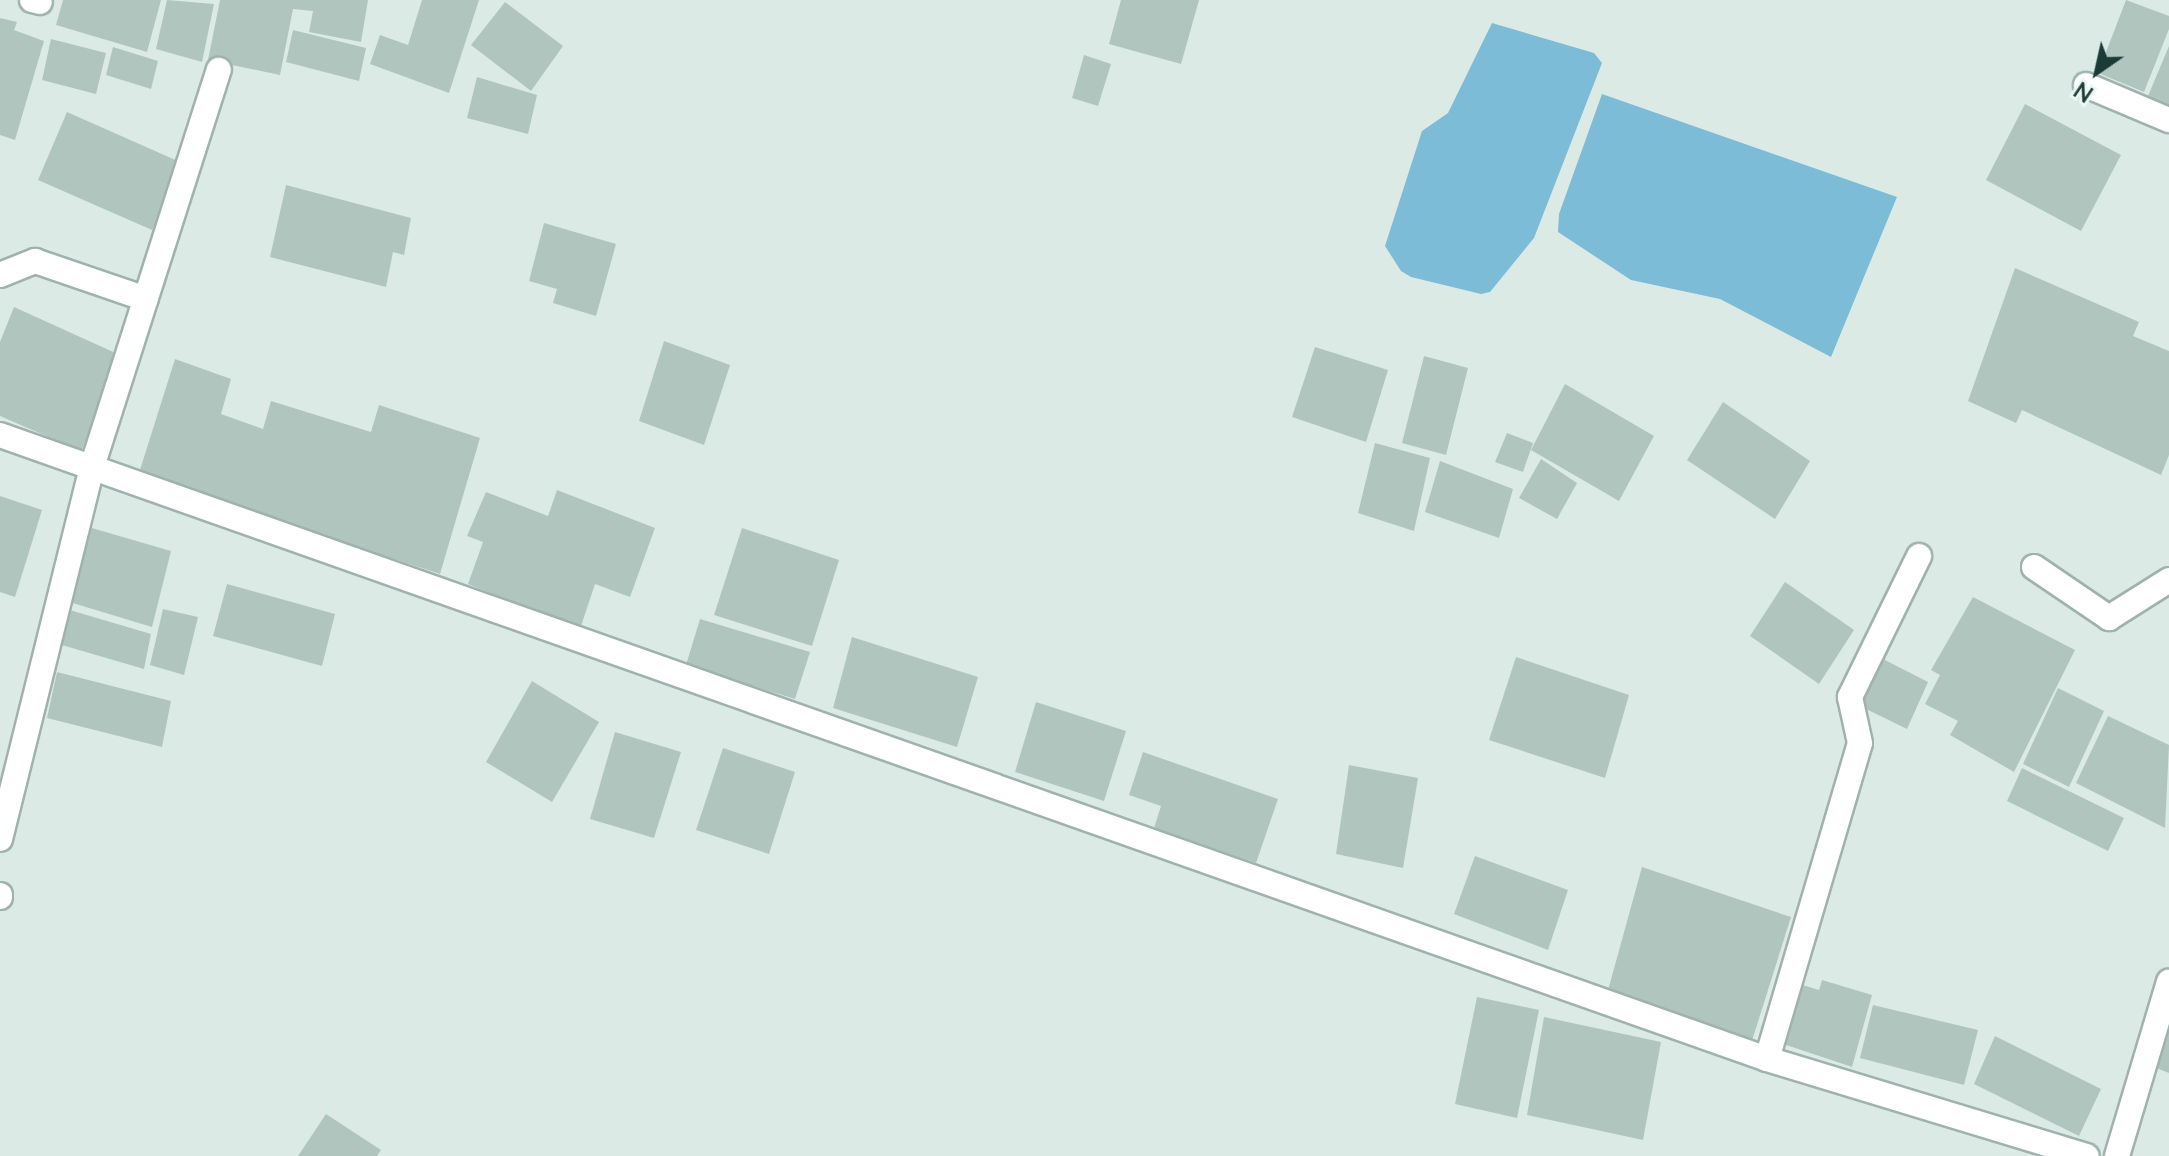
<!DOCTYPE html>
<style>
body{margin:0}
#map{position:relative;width:2169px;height:1156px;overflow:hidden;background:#dceae6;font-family:Lato,sans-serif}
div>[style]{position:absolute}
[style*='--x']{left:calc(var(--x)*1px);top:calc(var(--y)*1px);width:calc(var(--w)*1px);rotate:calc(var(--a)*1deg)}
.water>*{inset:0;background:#7cbcd7}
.building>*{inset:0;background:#b1c5bf}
.roads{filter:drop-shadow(2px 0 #9fb2ae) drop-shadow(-2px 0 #9fb2ae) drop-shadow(0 2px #9fb2ae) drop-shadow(0 -2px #9fb2ae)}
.street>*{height:24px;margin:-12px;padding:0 12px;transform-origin:12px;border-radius:12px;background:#fff}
span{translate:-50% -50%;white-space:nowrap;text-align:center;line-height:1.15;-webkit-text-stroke:6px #ecf7f3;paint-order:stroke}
.north{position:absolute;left:2057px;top:32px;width:80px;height:80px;-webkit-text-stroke:6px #ecf7f3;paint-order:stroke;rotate:214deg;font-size:22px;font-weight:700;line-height:32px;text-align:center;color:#1c3b37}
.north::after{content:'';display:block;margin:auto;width:28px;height:36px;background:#1c3b37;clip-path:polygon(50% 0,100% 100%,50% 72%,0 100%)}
</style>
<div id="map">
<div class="water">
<i style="clip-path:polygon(1492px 23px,1594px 53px,1602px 63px,1534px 238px,1490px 292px,1481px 294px,1411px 277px,1401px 271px,1385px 246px,1422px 131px,1448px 113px)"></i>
<i style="clip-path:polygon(1602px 94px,1897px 197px,1831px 357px,1720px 299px,1631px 280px,1558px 232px,1559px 214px)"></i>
</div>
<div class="building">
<i style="clip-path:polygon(63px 0,161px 0,147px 52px,56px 25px)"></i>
<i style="clip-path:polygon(167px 0,214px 4px,202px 62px,156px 49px)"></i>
<i style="clip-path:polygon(220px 0,368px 0,361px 42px,309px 32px,313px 11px,293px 9px,280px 75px,208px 60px)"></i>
<i style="clip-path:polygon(422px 0,479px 0,449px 93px,370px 64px,380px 35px,408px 45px)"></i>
<i style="clip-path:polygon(1121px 0,1199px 0,1181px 64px,1109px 44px)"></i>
<i style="clip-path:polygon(2126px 0,2169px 16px,2169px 29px,2144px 92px,2098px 73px)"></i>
<i style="clip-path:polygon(505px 2px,563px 46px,531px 91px,471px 45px)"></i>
<i style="clip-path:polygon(0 18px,17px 22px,14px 30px,44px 41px,15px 140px,0 135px)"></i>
<i style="clip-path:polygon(293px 30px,366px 48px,359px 81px,286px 62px)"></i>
<i style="clip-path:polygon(51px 39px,106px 53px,96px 94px,42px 80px)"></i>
<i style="clip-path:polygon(2169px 46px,2169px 118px,2143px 108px)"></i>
<i style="clip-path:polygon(113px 47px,158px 61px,151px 89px,106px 75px)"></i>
<i style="clip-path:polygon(1084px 55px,1111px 64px,1098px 106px,1072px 98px)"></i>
<i style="clip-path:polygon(477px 77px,537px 95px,528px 134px,467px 118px)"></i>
<i style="clip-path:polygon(2025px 104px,2121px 155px,2081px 231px,1986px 180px)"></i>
<i style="clip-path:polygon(67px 112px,180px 162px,152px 230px,38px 180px)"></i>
<i style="clip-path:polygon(286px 185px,411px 218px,404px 255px,393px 252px,386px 287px,270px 257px)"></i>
<i style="clip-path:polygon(544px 223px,616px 244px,596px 316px,553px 303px,557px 289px,529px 281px)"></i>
<i style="clip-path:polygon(2015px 268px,2139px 322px,2133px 336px,2169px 351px,2169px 455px,2161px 475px,2022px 410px,2016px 423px,1968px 401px)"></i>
<i style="clip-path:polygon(14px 307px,122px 356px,81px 451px,0 416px,0 342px)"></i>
<i style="clip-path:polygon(664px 341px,730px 365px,704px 445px,639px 421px)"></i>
<i style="clip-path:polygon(1315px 347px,1388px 370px,1366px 442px,1292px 417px)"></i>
<i style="clip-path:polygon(1424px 356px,1468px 368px,1446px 455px,1402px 443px)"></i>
<i style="clip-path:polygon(175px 359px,231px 379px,221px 414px,263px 429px,271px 401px,371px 432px,379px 405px,480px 438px,440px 574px,343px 542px,341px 548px,139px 473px)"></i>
<i style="clip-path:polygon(1565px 384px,1654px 436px,1619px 501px,1531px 450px)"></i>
<i style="clip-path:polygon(1723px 402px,1810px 461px,1775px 519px,1687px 460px)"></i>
<i style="clip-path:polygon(1507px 433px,1533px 443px,1523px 472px,1495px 462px)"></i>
<i style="clip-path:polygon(1375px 443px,1430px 458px,1414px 531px,1358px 513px)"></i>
<i style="clip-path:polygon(1541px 459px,1577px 483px,1557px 519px,1519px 498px)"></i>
<i style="clip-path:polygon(1440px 461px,1513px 489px,1499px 538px,1425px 512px)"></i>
<i style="clip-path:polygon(557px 490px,655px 528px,630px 597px,595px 584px,580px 629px,468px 584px,483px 542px,467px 536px,486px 492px,548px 516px)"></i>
<i style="clip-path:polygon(0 496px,42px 510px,15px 597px,0 592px)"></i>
<i style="clip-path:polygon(85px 526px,171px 551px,152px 627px,66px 601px)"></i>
<i style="clip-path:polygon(742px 528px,839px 560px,812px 646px,714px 615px)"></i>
<i style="clip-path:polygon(1785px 582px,1854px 630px,1819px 684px,1750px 636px)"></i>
<i style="clip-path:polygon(227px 584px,335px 614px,322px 666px,213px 636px)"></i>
<i style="clip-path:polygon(1973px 597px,2075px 650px,2014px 772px,1950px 735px,1958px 721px,1925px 704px,1940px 675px,1931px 670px)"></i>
<i style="clip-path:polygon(63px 608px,151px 634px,144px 669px,55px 643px)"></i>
<i style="clip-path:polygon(163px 609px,198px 617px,184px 675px,150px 665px)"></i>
<i style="clip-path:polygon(700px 619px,810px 652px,795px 699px,686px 665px)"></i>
<i style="clip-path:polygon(852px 637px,978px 677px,957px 747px,833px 708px)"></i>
<i style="clip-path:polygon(1516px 657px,1629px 695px,1605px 778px,1489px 740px)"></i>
<i style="clip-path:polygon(1881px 658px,1928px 682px,1907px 729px,1860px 706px)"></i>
<i style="clip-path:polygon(57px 672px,171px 701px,162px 747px,47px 718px)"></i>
<i style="clip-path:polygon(532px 681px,599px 722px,552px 802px,486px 762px)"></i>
<i style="clip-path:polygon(2058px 688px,2104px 711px,2069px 787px,2023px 764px)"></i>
<i style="clip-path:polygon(1036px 702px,1126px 731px,1104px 801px,1015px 772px)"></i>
<i style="clip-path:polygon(2108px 716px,2169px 745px,2165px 828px,2076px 783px)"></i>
<i style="clip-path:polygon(615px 732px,681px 752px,654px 838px,590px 819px)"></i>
<i style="clip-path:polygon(723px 748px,795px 772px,769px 854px,696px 830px)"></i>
<i style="clip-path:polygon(1143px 752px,1278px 799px,1256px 863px,1154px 828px,1161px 806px,1129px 795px)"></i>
<i style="clip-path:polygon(1349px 765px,1418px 778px,1403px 868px,1336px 854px)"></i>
<i style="clip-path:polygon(2022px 768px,2124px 818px,2108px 851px,2007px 801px)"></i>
<i style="clip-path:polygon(1475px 856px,1568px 890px,1548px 950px,1454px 914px)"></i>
<i style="clip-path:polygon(1642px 867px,1791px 917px,1751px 1044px,1607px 994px)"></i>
<i style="clip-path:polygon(1822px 980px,1872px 995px,1852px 1067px,1777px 1042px,1793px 982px,1819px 990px)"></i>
<i style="clip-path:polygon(1477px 997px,1539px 1010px,1517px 1118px,1455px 1104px)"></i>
<i style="clip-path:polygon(2169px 1004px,2169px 1073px,2146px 1064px)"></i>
<i style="clip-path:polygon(1873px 1005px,1978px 1030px,1964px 1085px,1860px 1058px)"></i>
<i style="clip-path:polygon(1544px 1017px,1661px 1042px,1643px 1140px,1527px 1115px)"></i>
<i style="clip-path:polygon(1995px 1036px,2101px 1089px,2079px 1136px,1974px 1084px)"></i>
<i style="clip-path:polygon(326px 1114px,381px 1150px,377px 1156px,298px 1156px)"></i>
</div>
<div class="roads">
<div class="street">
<i style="--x:32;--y:0;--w:8;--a:14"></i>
<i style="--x:2086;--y:85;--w:90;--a:22.9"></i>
<i style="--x:0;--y:275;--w:38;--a:-22"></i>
<i style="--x:35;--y:261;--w:117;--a:18.9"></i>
<i style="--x:0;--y:435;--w:1874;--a:19.45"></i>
<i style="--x:1767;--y:1059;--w:334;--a:16.9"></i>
<i style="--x:2034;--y:567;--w:91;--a:34.2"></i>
<i style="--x:2109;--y:618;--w:71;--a:-32.3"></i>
<i style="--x:0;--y:839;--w:383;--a:-76.1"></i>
<i style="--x:92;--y:467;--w:417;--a:-72.3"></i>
<i style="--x:0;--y:895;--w:2;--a:90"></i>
<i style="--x:1767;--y:1059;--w:329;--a:-73.6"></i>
<i style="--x:1860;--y:743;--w:47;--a:-102.3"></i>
<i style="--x:1850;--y:697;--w:157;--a:-63.9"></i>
<i style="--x:2117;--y:1156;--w:182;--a:-73.4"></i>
</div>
</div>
<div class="north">N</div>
</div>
